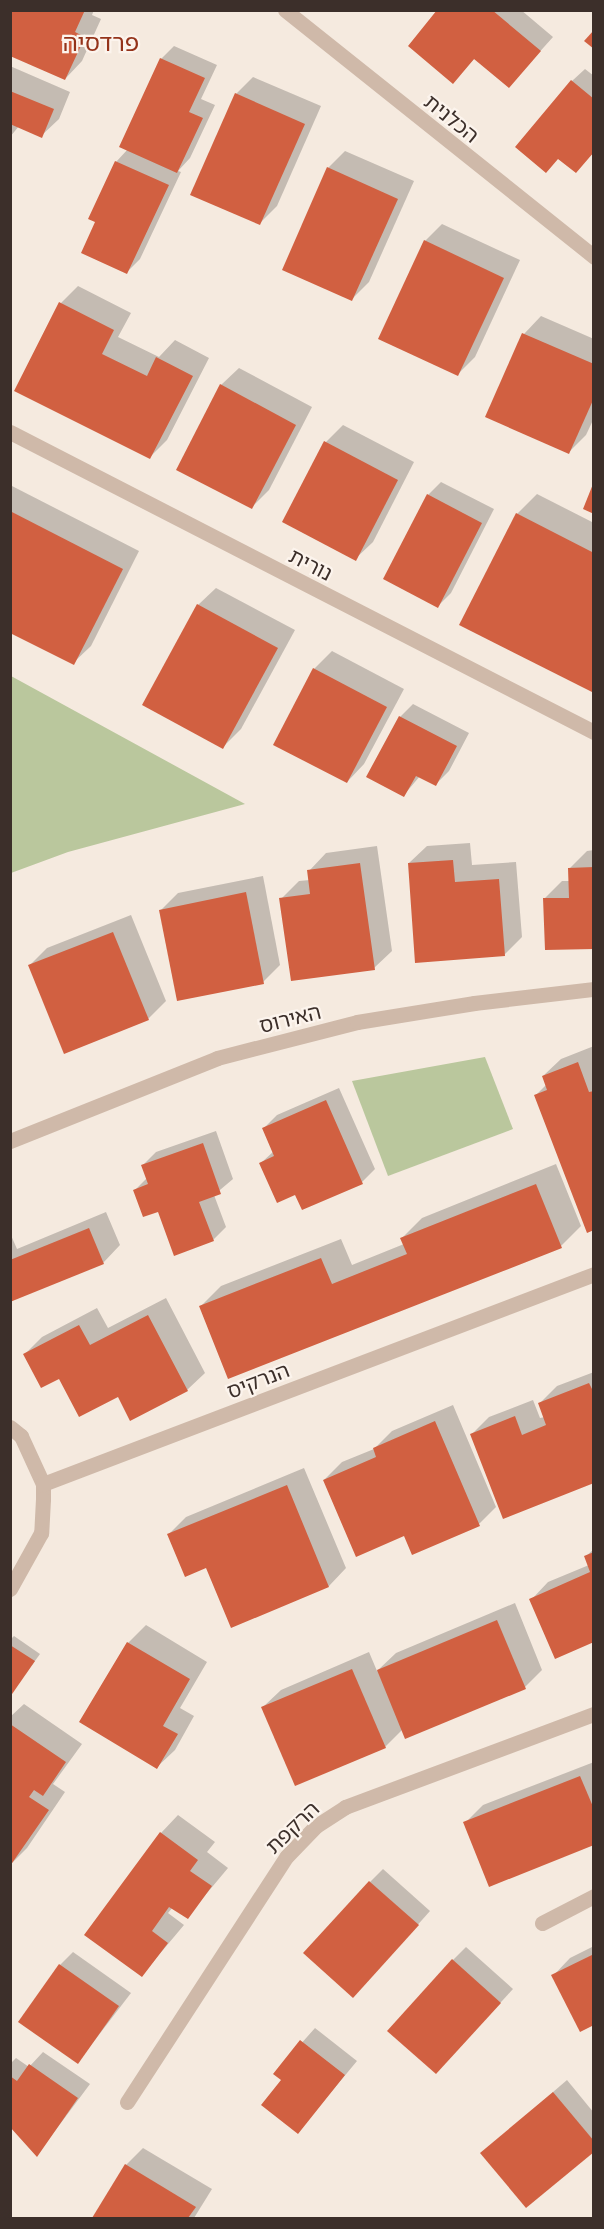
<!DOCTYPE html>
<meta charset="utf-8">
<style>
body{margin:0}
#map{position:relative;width:604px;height:2229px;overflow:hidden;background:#f5eadf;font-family:"IBM Plex Sans","Noto Sans Hebrew",sans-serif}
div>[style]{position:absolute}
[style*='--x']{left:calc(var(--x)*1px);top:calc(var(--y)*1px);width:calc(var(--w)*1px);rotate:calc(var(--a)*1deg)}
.green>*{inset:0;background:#bac79d}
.shadow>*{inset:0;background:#0003}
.building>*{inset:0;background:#d16041}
.minor>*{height:15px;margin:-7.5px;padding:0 7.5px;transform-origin:7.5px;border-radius:7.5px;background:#cfb9a9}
span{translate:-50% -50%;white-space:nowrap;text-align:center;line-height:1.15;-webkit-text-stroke:4.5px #fcf4ed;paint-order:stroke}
.street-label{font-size:21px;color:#3c2f2a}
.quarter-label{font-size:24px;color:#94331a}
.frame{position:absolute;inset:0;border:12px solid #3c2f2a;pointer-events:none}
</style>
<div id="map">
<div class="green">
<i style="clip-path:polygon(11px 676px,245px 804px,68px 852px,11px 873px)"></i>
<i style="clip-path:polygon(485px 1057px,513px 1129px,388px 1176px,352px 1081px)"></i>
</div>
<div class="shadow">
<i style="clip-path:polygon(10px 10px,94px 10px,92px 15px,101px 19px,82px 61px,65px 79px)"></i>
<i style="clip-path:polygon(439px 10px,521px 10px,553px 37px,509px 86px,475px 58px,453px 82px)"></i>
<i style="clip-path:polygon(174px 46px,217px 65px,201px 99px,215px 105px,190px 158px,178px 171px,181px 172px,140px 259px,127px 272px,97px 221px,90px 218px,116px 162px,128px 149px,161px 59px)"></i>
<i style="clip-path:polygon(10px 66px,70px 92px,59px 119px,41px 136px,19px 126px,10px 137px)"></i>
<i style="clip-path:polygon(585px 69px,594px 76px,594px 152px,576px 171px,572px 81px)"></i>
<i style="clip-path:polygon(253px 77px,321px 106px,277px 206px,259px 224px,236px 94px)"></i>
<i style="clip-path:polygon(345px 151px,414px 181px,369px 282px,352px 299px,328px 168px)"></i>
<i style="clip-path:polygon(442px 224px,520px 260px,475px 357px,457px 375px,425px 241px)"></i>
<i style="clip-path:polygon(78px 286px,131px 313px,118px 337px,159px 357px,175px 340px,209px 358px,167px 440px,150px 457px,61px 303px)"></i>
<i style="clip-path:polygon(541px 316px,594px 339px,594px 418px,586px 435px,569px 452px,524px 334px)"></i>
<i style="clip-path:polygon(239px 368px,312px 407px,269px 490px,251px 508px,221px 385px)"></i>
<i style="clip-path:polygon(343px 425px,414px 462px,373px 542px,355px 559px,326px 442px)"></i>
<i style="clip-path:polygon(441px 482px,494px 509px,451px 593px,438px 606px,428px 495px)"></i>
<i style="clip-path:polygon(10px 485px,139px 551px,91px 646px,73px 663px,10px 631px)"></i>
<i style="clip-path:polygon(537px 494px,594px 523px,594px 692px,517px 514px)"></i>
<i style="clip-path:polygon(216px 588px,295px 630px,241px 729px,223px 747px,198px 605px)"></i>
<i style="clip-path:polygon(332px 651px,404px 689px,364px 764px,347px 782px,314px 669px)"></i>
<i style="clip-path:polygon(413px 704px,469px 733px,449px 771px,436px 784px,420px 776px,404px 795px,400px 717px)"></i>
<i style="clip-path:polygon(470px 843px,472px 865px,516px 862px,522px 937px,504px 955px,409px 863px,427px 846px)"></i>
<i style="clip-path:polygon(377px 846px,392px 951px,374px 968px,281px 899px,299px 881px,310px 880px,309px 871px,326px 853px)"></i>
<i style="clip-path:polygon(594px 850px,594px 947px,544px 899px,562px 881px,570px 881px,570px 868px,587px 851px)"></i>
<i style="clip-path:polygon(263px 876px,280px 965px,263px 982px,161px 910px,178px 893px)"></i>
<i style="clip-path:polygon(131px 915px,166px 1001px,148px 1019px,30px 965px,47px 948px)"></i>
<i style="clip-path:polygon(594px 1046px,594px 1229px,536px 1095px,546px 1085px,543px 1076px,561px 1059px)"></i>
<i style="clip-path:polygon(339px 1088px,375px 1169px,362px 1182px,296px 1193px,261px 1163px,274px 1151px,264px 1128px,277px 1115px)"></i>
<i style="clip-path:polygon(216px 1131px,233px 1179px,214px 1195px,226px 1227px,213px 1240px,135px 1190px,147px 1178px,143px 1165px,156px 1152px)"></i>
<i style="clip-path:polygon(556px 1164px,581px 1226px,561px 1246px,201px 1306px,221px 1286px,341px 1239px,352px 1265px,404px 1244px,402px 1238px,422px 1218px)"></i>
<i style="clip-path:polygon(106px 1212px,120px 1245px,103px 1263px,10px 1300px,10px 1233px,17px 1249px)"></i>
<i style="clip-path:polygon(166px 1298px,205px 1373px,187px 1390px,118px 1395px,60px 1377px,25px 1354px,42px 1337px,97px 1308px,108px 1328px)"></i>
<i style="clip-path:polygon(594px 1372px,594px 1482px,471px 1435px,489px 1417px,533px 1400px,540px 1418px,545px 1417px,539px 1404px,557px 1386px)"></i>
<i style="clip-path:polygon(453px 1405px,496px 1507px,479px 1524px,405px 1534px,324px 1480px,342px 1462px,374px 1449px,392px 1431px)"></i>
<i style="clip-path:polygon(304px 1468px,346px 1568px,329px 1586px,232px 1626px,207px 1566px,169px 1534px,186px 1517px)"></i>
<i style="clip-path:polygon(594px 1549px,594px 1640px,531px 1600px,548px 1582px,589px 1565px,585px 1557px)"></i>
<i style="clip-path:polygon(515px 1603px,542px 1670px,525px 1687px,403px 1729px,385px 1747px,263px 1707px,281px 1690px,369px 1652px,377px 1671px,396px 1653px)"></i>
<i style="clip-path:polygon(146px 1625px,207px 1662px,180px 1708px,194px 1716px,175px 1750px,157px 1767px,128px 1643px)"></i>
<i style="clip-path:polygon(14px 1636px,40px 1654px,11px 1694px,10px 1640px)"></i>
<i style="clip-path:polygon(24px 1704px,82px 1744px,53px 1784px,65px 1792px,27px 1848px,10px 1865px,10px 1717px)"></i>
<i style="clip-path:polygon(594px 1762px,594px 1843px,465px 1823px,483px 1805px)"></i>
<i style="clip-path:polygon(178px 1815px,215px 1842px,207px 1852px,228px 1868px,187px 1917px,173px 1907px,168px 1913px,184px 1925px,142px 1975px,161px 1833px)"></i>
<i style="clip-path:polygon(383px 1869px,430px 1911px,366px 1983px,370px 1882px)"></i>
<i style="clip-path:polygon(594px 1946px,594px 2024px,553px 1976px,570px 1958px)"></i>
<i style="clip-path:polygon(466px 1947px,513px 1989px,449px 2059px,453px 1960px)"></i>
<i style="clip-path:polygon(73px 1952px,131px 1993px,78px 2062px,60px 1965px)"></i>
<i style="clip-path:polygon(315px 2028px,357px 2061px,298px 2132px,283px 2080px,275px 2073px)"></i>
<i style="clip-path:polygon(43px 2052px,90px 2084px,37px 2155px,10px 2124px,10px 2064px,16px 2058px,29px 2067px)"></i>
<i style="clip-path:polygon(567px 2080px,594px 2113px,594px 2150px,482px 2153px)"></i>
<i style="clip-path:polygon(143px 2148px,212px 2189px,194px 2218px,94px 2218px,126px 2165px)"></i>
</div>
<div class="building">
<i style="clip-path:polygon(10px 10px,85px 10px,75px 32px,85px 37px,65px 80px,10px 56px)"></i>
<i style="clip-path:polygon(437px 10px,492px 10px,541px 51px,509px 88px,474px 59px,453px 84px,408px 46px)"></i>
<i style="clip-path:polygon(594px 30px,594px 49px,584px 41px)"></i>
<i style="clip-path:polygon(160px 58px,205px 78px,189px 112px,203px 118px,177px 173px,119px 147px)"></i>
<i style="clip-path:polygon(571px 80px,594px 99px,594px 152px,576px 173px,558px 159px,546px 173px,515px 147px)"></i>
<i style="clip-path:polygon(10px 91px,54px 109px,42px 138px,10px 124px)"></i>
<i style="clip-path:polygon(235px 93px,305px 124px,260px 225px,190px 195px)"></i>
<i style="clip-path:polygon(115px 161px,169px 185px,127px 274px,81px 253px,95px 222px,88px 219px)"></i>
<i style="clip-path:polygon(327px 167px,398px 199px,352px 301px,282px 270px)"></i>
<i style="clip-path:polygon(424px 240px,504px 278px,458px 376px,378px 339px)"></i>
<i style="clip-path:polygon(59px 302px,114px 330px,102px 354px,147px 376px,156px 357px,193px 376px,150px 459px,14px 391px)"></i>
<i style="clip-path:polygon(522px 333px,594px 364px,594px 398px,569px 454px,485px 417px)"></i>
<i style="clip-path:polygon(220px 384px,296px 425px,252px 509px,176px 470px)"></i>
<i style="clip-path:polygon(324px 441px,398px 480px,356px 561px,282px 522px)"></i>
<i style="clip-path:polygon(593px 484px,594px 484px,594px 514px,583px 509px)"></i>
<i style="clip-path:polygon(427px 494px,482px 523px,438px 608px,383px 579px)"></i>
<i style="clip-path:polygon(10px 511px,123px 569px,74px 665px,10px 633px)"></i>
<i style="clip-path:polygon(516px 513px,594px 553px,594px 693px,459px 625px)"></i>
<i style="clip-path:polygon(197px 604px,278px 648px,223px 749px,142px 705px)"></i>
<i style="clip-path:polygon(313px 668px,387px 707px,347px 783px,273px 745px)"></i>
<i style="clip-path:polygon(399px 716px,457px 746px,436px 786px,416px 776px,404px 797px,366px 777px)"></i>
<i style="clip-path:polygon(453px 860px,455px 882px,499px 879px,505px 956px,415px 963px,408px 863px)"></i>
<i style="clip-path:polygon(360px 863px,375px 970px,291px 981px,279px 898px,310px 894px,307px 870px)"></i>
<i style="clip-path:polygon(594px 867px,594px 949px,545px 950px,543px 898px,569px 898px,568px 868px)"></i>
<i style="clip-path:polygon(246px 892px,264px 984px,177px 1001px,159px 910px)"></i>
<i style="clip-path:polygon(113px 932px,149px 1020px,64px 1054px,28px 965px)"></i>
<i style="clip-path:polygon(578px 1062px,589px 1092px,594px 1091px,594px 1230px,587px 1233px,534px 1095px,547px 1090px,542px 1076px)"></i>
<i style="clip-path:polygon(326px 1100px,363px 1184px,302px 1210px,295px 1195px,277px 1203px,259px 1163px,274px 1156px,262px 1128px)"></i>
<i style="clip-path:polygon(203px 1143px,221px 1194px,199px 1202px,214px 1241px,174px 1256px,158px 1212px,143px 1217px,133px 1190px,148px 1184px,141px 1165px)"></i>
<i style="clip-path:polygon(536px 1184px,562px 1248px,228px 1379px,199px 1306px,321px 1258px,332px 1284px,407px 1254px,400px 1238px)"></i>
<i style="clip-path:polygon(89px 1228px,104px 1264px,10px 1302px,10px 1260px)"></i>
<i style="clip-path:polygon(148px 1315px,188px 1391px,130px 1421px,118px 1397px,79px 1417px,59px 1379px,41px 1388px,23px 1354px,79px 1325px,90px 1345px)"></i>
<i style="clip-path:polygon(589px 1383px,594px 1393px,594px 1483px,503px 1519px,470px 1434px,515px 1416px,522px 1435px,546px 1425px,538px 1403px)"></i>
<i style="clip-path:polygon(435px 1421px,480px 1526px,412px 1555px,404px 1536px,356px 1557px,323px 1480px,376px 1457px,373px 1448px)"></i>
<i style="clip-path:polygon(287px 1485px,329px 1587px,231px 1628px,206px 1568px,185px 1577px,167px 1534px)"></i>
<i style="clip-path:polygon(594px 1552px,594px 1642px,555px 1659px,529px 1599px,590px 1572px,584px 1556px)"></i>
<i style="clip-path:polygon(497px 1620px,526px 1689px,405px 1739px,377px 1670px)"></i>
<i style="clip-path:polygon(127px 1642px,190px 1679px,163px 1726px,178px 1734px,157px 1769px,79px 1722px)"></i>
<i style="clip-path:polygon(10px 1645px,35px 1661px,10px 1697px)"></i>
<i style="clip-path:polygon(352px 1669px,386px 1748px,295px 1786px,261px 1707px)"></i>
<i style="clip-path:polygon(10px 1724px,66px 1762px,43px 1796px,34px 1790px,29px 1797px,49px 1810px,10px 1866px)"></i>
<i style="clip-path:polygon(580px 1776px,594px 1809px,594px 1845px,489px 1887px,463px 1822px)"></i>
<i style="clip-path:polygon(160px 1832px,198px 1860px,190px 1871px,212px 1886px,188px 1919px,169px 1907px,152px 1931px,168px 1943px,142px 1977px,84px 1935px)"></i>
<i style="clip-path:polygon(369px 1881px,419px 1925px,353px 1998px,303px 1953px)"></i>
<i style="clip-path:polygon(594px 1954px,594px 2025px,580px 2032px,551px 1975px)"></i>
<i style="clip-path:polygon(452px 1959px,501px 2003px,436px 2074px,387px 2031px)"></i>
<i style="clip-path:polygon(59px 1964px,119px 2006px,78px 2064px,18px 2022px)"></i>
<i style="clip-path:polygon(300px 2040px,345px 2075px,298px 2134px,261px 2105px,281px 2080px,273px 2074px)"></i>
<i style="clip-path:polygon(29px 2064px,78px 2098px,37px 2157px,10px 2127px,10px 2076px,17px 2081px)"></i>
<i style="clip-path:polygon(553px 2092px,594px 2141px,594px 2152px,526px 2208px,480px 2153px)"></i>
<i style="clip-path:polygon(125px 2164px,196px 2207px,188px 2218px,92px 2218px)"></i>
</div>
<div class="minor">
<i style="--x:285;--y:10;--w:396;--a:38.6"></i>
<i style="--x:10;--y:432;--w:657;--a:27.19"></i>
<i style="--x:10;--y:1141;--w:223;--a:-21.8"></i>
<i style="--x:217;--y:1058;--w:145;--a:-14.4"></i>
<i style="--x:357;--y:1022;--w:119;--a:-9.2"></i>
<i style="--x:474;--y:1003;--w:121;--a:-6.7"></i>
<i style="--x:10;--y:1427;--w:14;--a:39"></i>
<i style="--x:21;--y:1436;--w:53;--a:65.4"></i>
<i style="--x:43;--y:1484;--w:15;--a:90"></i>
<i style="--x:43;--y:1499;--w:34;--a:93"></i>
<i style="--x:41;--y:1533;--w:64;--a:119"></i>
<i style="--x:43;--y:1484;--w:590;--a:-20.86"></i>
<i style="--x:542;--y:1923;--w:59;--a:-27.4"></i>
<i style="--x:127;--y:2102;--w:293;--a:-57"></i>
<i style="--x:287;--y:1856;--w:42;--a:-46"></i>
<i style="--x:316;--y:1826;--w:35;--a:-33"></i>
<i style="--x:345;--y:1807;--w:266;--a:-20.5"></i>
</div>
<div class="street-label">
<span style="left:452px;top:118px;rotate:39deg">הכלנית</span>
<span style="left:311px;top:564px;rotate:27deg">נורית</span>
<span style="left:290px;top:1018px;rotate:-14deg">האירוס</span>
<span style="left:258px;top:1380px;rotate:-21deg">הנרקיס</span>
<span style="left:292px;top:1827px;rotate:-44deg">הרקפת</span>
</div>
<div class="quarter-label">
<span style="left:101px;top:43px">פרדסיה</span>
</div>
<div class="frame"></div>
</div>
